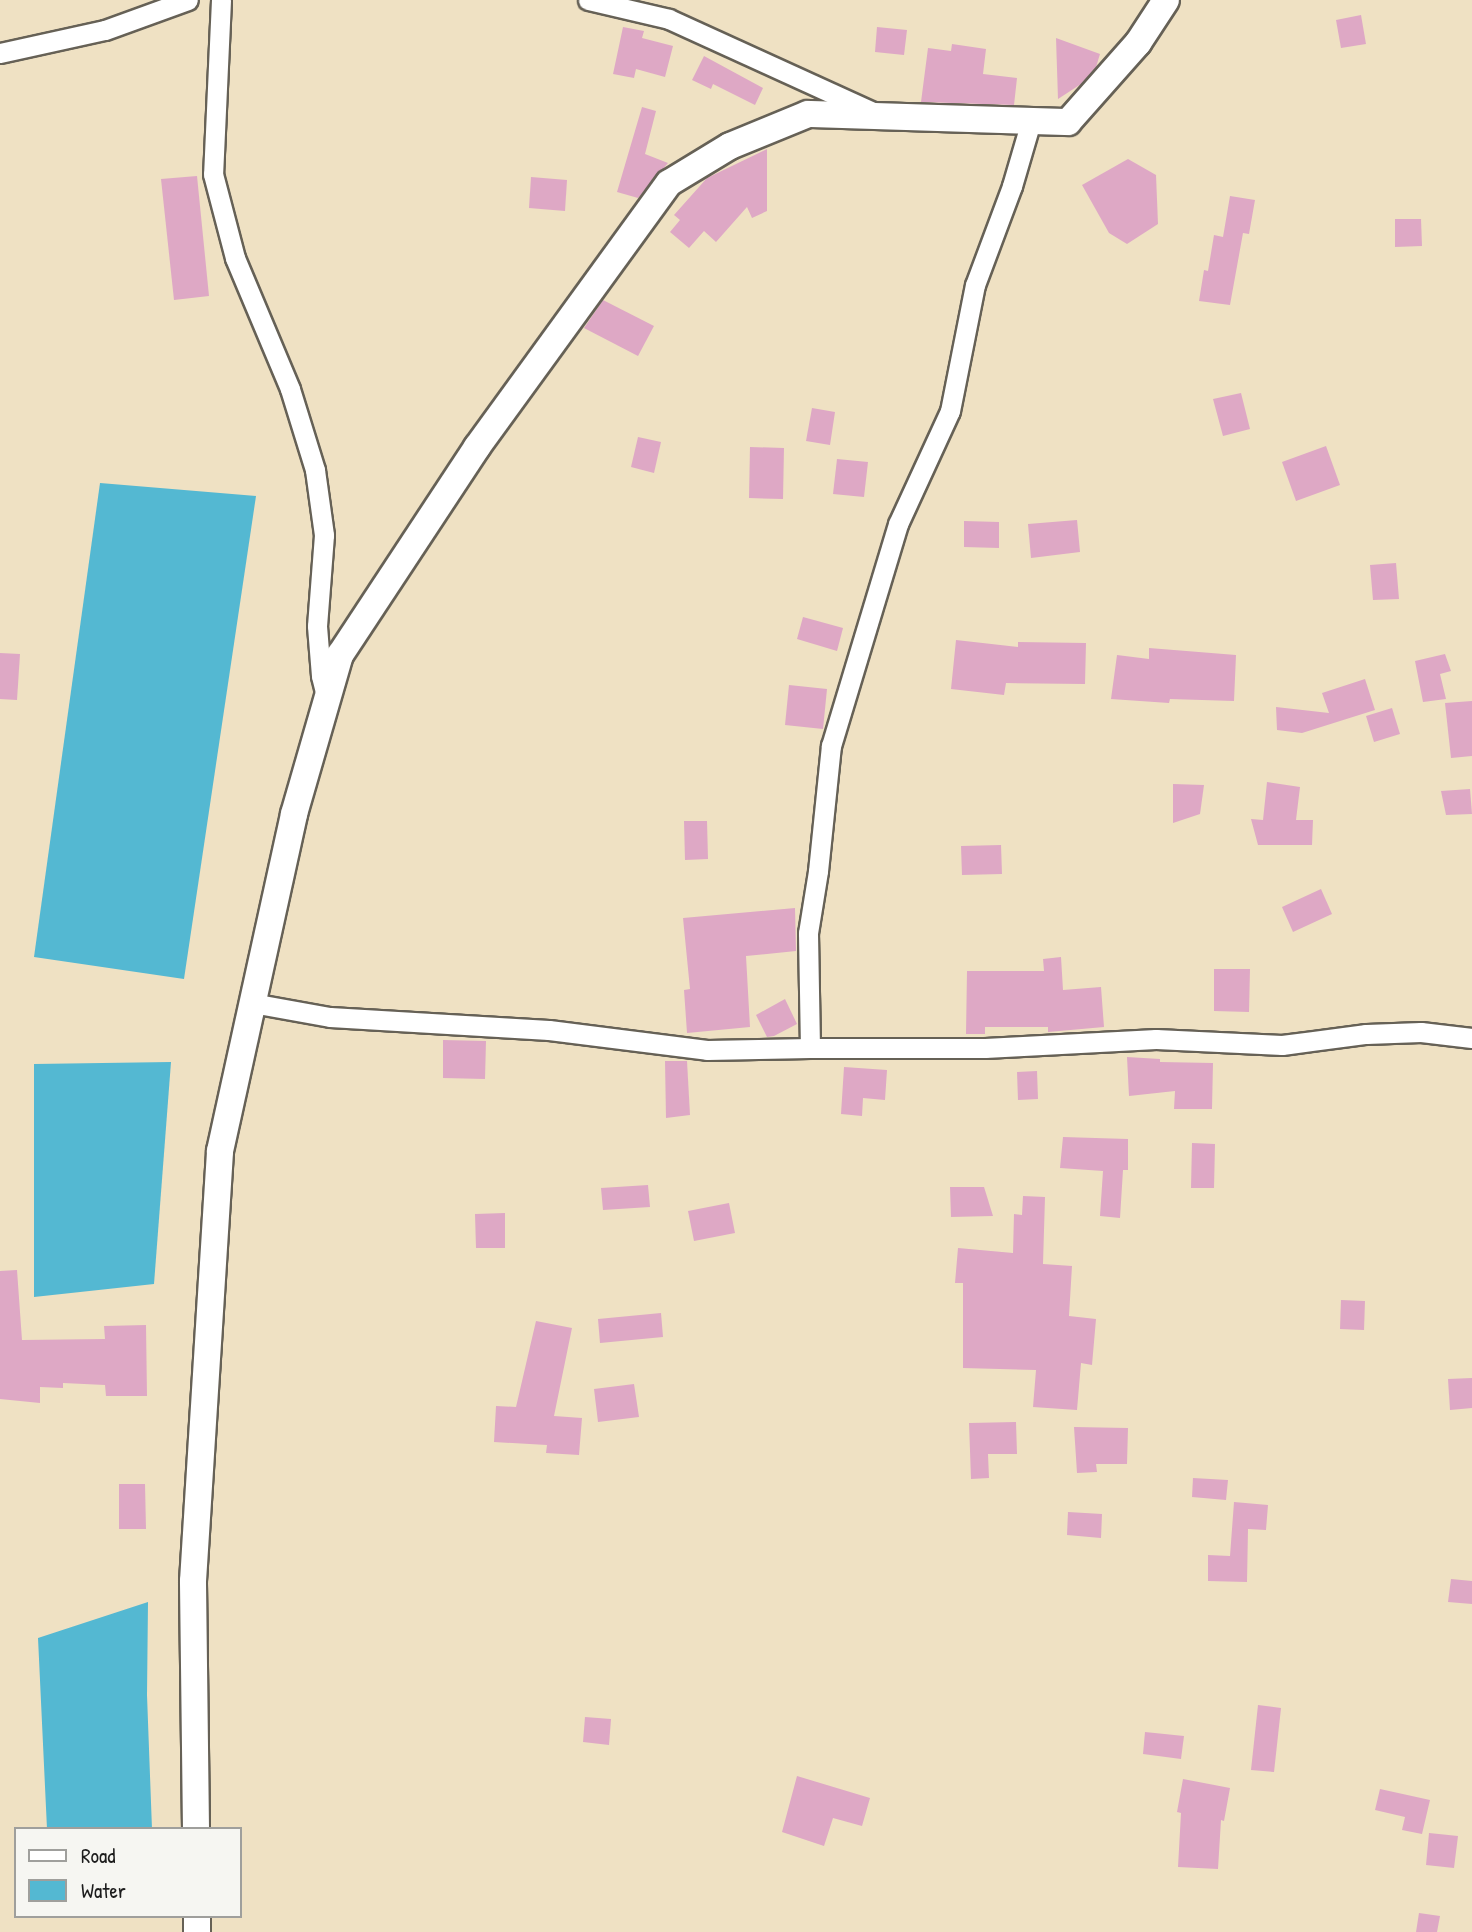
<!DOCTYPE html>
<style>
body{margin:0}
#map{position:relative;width:1472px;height:1932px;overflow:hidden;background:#efe1c3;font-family:"Patrick Hand",sans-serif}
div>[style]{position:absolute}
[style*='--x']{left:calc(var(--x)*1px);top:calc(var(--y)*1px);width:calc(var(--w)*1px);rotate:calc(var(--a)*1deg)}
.water>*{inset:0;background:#54b8d2}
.building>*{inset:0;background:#dea8c5}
.roads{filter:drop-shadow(2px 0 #666156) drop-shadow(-2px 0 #666156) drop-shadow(0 2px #666156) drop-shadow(0 -2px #666156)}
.street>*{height:19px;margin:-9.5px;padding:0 9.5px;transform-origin:9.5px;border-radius:9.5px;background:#fff}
.secondary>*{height:26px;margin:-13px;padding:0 13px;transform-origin:13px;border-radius:13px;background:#fff}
span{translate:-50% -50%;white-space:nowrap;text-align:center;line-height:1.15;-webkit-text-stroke:7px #f6f6f2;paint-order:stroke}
.legend{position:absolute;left:14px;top:1827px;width:228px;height:91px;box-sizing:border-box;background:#f6f6f2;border:2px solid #9f9f9c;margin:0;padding:9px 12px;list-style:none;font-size:21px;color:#1c1c1c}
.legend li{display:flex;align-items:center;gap:14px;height:35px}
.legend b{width:35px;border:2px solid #9f9f9c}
</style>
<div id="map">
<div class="water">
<i style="clip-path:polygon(100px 483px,256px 496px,184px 979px,34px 957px)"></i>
<i style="clip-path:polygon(171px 1062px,154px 1284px,34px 1297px,34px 1064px)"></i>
<i style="clip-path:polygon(148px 1602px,147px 1695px,152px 1829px,47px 1829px,38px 1638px)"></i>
</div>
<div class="building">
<i style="clip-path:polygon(1361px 15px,1366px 44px,1341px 48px,1336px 20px)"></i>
<i style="clip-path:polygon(623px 27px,644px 31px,642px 38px,673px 46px,665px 77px,636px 69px,634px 78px,613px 74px)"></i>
<i style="clip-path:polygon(877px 27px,907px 30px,904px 55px,875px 52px)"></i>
<i style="clip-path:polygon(1056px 38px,1100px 54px,1096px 67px,1081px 84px,1058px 99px)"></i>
<i style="clip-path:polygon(952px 44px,986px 49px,983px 74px,1017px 78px,1014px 105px,921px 102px,928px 48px,951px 51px)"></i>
<i style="clip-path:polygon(704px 56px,763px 88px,755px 105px,713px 84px,711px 89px,692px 80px)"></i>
<i style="clip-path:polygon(642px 107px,656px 111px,645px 154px,668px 163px,638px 198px,617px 192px)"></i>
<i style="clip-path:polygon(767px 149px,767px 211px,752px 218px,747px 207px,716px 242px,704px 231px,689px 248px,670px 232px,680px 220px,674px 215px,707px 178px)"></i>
<i style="clip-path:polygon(1128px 159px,1156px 175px,1158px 224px,1127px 244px,1109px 233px,1082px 185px)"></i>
<i style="clip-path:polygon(197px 176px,209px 296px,174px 300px,161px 179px)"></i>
<i style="clip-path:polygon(531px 177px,567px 180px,565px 211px,529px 208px)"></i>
<i style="clip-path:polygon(1230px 196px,1255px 200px,1249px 234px,1243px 233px,1230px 305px,1199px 301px,1204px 270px,1208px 271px,1214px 235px,1223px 237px)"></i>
<i style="clip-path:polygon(1395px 219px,1421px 219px,1422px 246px,1395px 247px)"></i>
<i style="clip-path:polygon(603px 300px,654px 326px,638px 356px,584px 328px)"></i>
<i style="clip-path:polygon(1241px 393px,1250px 429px,1223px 436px,1213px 399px)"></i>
<i style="clip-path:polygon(812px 408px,835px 412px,830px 445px,806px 441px)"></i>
<i style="clip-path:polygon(638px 437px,661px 442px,654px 473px,631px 467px)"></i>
<i style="clip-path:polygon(1326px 446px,1340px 485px,1296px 501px,1282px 462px)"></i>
<i style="clip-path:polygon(750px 447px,784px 448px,783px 499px,749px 498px)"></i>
<i style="clip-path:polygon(837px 459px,868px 462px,864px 497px,833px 494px)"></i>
<i style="clip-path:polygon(1077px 520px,1080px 552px,1031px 558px,1028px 524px)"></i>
<i style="clip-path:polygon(964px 521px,999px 522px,999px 548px,964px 547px)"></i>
<i style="clip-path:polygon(1396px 563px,1399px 599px,1373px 600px,1370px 565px)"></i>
<i style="clip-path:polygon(803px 617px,843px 628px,837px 651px,797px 639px)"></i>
<i style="clip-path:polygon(956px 640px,1018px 647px,1018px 642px,1086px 643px,1085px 684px,1006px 683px,1004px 695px,951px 689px)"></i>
<i style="clip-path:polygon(1149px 648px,1236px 655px,1234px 701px,1170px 699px,1169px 703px,1111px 699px,1117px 655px,1149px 659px)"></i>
<i style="clip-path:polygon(0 653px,20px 654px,17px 700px,0 699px)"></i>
<i style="clip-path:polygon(1445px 654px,1451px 671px,1440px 674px,1446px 699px,1423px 702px,1415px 661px)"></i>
<i style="clip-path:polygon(1365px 679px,1375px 710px,1302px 733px,1277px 730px,1276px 707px,1329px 713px,1322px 693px)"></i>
<i style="clip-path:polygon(789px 685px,827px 689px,823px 729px,785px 725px)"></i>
<i style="clip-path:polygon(1472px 701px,1472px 756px,1451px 758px,1445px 703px)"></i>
<i style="clip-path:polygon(1392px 708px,1400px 734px,1374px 742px,1366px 716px)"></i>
<i style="clip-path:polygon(1267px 782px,1300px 787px,1296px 820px,1313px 820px,1312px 845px,1258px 845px,1251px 819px,1263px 820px)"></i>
<i style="clip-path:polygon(1173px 784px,1204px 785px,1200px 814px,1173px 823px)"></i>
<i style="clip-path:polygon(1470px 789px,1472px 814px,1446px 815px,1441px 791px)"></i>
<i style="clip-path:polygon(684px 821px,707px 821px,708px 859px,685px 860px)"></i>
<i style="clip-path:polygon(1001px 845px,1002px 874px,962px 875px,961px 846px)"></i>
<i style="clip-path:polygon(1321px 889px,1332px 914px,1293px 932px,1282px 907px)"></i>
<i style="clip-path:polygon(795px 908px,796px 951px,746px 956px,750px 1027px,687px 1033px,684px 990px,690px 989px,683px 918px)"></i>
<i style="clip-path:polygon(1061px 957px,1063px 990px,1101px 987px,1104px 1027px,1048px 1032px,1048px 1027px,985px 1027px,985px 1034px,966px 1034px,967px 971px,1044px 971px,1043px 959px)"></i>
<i style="clip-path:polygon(1214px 969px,1250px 969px,1249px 1012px,1214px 1011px)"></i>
<i style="clip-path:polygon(785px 999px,797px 1024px,774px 1036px,767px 1037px,756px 1015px)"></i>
<i style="clip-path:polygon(443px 1040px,486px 1041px,485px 1079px,443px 1078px)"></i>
<i style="clip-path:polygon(1127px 1057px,1160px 1059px,1160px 1062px,1213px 1063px,1212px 1109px,1174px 1109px,1175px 1091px,1129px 1096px)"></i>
<i style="clip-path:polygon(665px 1061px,687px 1061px,690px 1115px,666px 1118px)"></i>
<i style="clip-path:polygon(844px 1067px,887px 1070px,885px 1100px,863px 1098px,862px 1116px,841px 1114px)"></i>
<i style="clip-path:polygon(1037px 1071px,1038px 1099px,1018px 1100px,1017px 1072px)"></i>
<i style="clip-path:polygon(1063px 1137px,1128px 1139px,1128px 1170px,1123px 1170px,1120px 1218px,1100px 1216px,1103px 1171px,1060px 1168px)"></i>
<i style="clip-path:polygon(1192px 1143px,1215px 1144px,1214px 1188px,1191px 1188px)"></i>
<i style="clip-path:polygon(648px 1185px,650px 1207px,603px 1210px,601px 1188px)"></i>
<i style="clip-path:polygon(950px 1187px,984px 1187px,993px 1216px,951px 1217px)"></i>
<i style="clip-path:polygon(1023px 1196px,1045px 1197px,1043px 1264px,1072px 1266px,1069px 1316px,1096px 1319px,1092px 1365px,1081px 1363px,1077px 1410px,1033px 1407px,1036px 1370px,963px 1368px,963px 1283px,955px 1283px,958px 1248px,1013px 1253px,1014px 1214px,1022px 1215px)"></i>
<i style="clip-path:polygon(729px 1203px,735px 1233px,694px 1241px,688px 1211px)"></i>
<i style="clip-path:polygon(505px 1213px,505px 1248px,476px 1248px,475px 1214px)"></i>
<i style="clip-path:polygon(17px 1270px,22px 1340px,105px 1339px,104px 1326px,146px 1325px,147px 1396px,106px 1396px,105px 1385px,63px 1383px,63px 1388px,40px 1387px,40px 1403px,0 1399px,0 1271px)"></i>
<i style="clip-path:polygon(1341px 1300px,1365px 1301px,1364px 1330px,1340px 1329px)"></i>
<i style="clip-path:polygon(661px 1313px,663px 1337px,600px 1343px,598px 1319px)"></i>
<i style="clip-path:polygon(536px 1321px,572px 1328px,554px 1416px,582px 1418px,579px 1455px,546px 1453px,547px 1445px,494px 1442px,496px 1406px,516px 1407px)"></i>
<i style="clip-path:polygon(1472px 1378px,1472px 1408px,1450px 1410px,1448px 1379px)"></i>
<i style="clip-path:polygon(634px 1384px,639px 1417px,598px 1422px,594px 1389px)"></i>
<i style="clip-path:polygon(1016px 1422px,1017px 1454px,988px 1454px,989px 1478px,971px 1479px,969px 1423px)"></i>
<i style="clip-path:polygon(1074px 1427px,1128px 1428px,1127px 1464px,1096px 1464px,1097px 1472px,1077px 1473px)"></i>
<i style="clip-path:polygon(1193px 1478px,1228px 1480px,1226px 1500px,1192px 1497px)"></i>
<i style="clip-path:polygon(119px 1484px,145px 1484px,146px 1529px,119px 1529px)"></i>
<i style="clip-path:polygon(1234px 1502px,1268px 1505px,1266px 1530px,1248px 1529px,1247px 1582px,1208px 1581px,1208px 1555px,1230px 1556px)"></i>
<i style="clip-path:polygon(1068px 1512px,1102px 1514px,1101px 1538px,1067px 1535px)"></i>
<i style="clip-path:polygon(1451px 1579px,1472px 1581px,1472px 1604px,1448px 1602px)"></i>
<i style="clip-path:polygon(1258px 1705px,1281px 1708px,1274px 1772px,1251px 1770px)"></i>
<i style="clip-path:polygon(585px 1717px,611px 1719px,609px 1745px,583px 1742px)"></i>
<i style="clip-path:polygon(1145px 1732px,1184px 1736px,1181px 1759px,1143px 1754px)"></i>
<i style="clip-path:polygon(797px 1776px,870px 1798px,862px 1826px,833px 1818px,824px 1846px,782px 1832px)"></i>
<i style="clip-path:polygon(1183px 1779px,1230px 1788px,1224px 1821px,1221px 1820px,1218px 1869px,1178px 1867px,1181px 1813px,1177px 1812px)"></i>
<i style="clip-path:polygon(1380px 1789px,1430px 1800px,1422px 1834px,1402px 1830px,1405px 1817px,1375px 1810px)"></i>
<i style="clip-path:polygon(1429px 1833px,1458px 1836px,1454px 1868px,1426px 1865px)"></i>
<i style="clip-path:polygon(1419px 1913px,1440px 1916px,1437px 1932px,1416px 1932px)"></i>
</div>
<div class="roads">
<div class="street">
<i style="--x:221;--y:0;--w:174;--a:92.6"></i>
<i style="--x:213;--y:174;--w:87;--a:75.3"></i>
<i style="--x:235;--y:258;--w:142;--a:67.2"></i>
<i style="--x:290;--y:389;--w:85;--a:72.8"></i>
<i style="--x:315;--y:470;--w:66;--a:82.1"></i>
<i style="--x:324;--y:535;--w:91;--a:94.4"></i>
<i style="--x:317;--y:626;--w:50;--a:85.4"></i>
<i style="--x:321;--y:676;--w:25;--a:76"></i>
<i style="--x:588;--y:0;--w:83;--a:13.2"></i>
<i style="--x:669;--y:19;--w:224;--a:24.5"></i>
<i style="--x:0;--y:53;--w:107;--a:-12.4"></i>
<i style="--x:105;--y:30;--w:88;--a:-19.9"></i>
<i style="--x:252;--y:1003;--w:79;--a:10.2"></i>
<i style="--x:330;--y:1017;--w:219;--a:3.4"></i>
<i style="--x:549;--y:1030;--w:159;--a:7.2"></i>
<i style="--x:707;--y:1050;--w:103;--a:-1.1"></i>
<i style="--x:810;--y:1048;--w:115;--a:-91"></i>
<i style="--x:808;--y:933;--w:63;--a:-80.8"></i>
<i style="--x:818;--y:871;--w:126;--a:-84.1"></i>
<i style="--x:831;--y:746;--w:232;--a:-73.2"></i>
<i style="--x:898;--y:524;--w:124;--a:-65.3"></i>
<i style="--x:950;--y:411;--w:128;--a:-78.8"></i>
<i style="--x:975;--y:285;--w:106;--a:-69.5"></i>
<i style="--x:1012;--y:186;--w:68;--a:-73.7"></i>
<i style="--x:810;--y:1048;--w:175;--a:0"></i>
<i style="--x:985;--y:1048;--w:171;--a:-3"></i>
<i style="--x:1156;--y:1039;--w:126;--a:2.7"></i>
<i style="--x:1282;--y:1045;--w:85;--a:-7.5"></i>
<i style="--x:1366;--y:1034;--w:55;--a:-2.1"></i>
<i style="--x:1421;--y:1032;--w:51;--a:6.7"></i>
</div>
<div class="secondary">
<i style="--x:196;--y:1829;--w:248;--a:-90.7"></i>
<i style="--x:193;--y:1581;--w:431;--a:-86.4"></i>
<i style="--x:220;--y:1151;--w:345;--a:-77.6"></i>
<i style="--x:294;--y:814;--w:166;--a:-73.9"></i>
<i style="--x:340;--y:655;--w:249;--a:-56.6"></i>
<i style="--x:477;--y:447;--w:326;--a:-54"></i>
<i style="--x:669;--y:183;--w:71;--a:-31.2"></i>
<i style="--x:730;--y:146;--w:84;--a:-22.3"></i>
<i style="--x:808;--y:114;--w:260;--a:1.8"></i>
<i style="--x:1068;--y:122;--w:106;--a:-48.5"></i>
<i style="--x:1138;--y:43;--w:51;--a:-56.9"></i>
<i style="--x:197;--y:1916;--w:16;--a:90"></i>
</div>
</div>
<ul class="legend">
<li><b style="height:9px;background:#fff"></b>Road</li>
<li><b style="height:19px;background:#54b8d2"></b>Water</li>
</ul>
</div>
